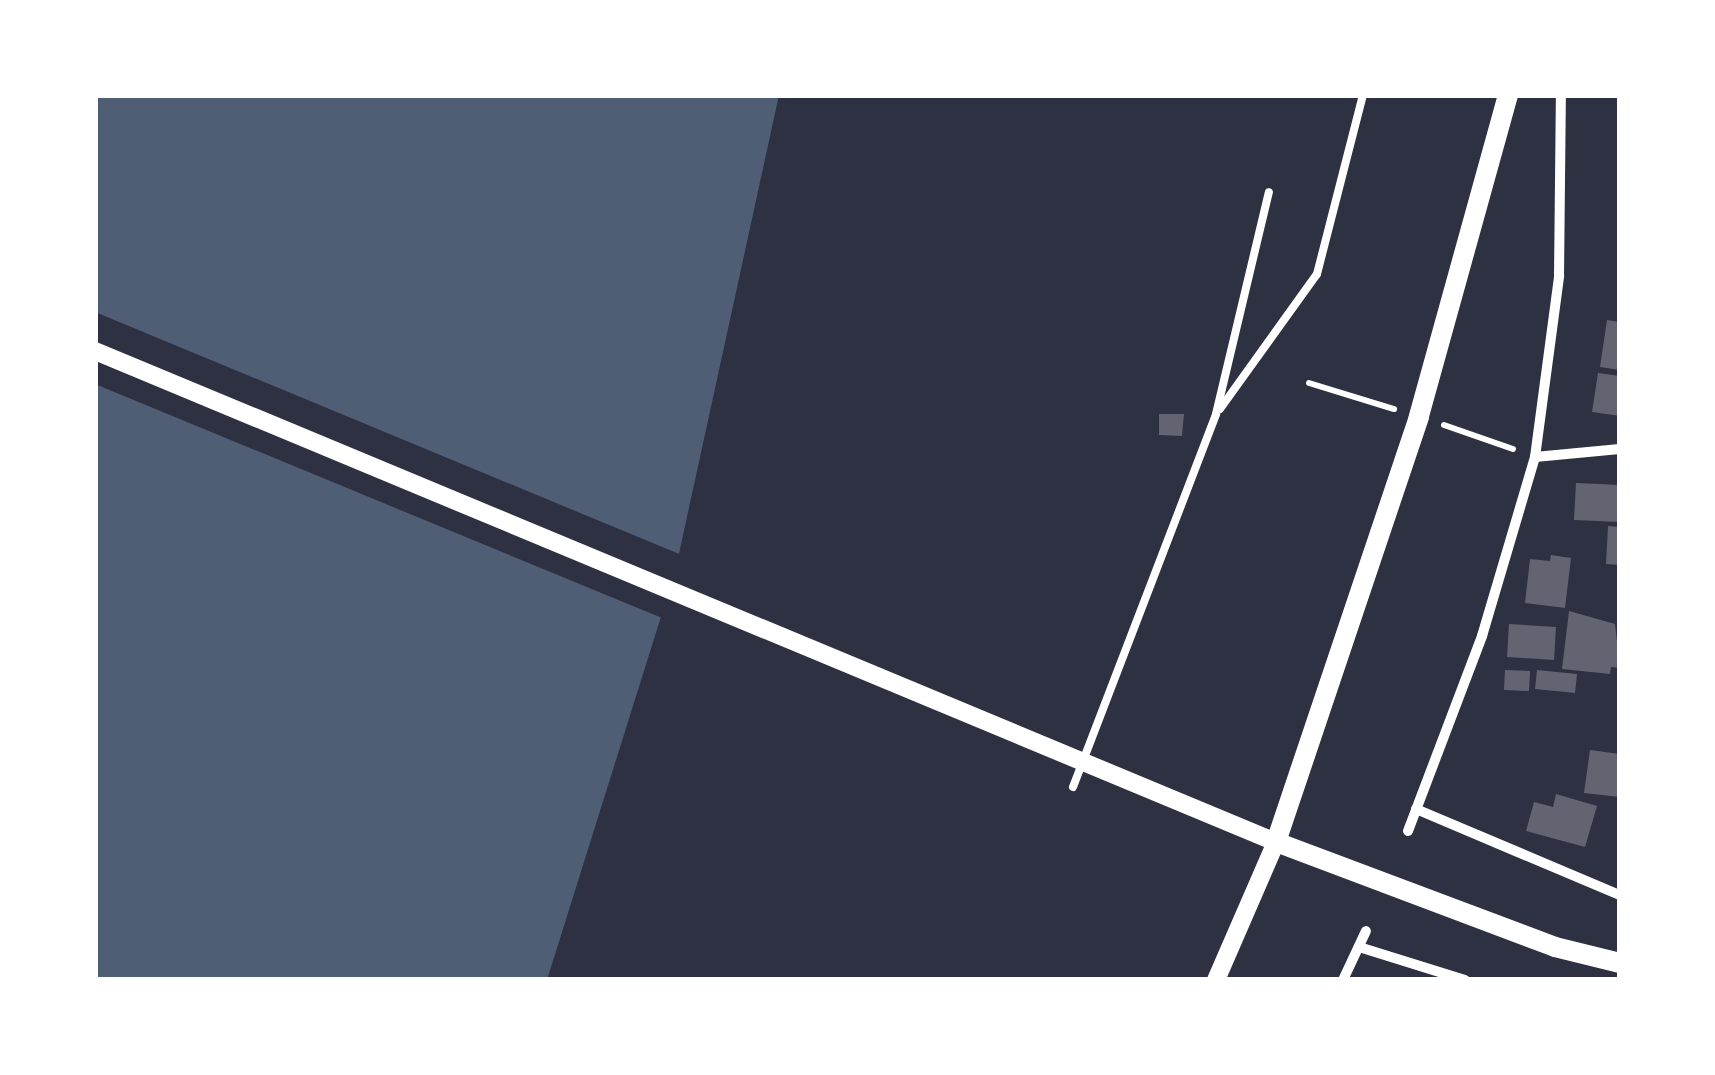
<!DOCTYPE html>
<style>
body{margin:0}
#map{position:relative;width:1715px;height:1075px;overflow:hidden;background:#2d3142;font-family:"Roboto Serif",serif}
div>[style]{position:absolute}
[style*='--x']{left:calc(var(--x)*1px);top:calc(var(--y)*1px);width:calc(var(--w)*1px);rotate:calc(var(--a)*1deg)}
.water>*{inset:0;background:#4f5d75}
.pier>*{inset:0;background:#2d3142}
.building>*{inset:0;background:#626471}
.path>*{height:6px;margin:-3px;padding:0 3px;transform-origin:3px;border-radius:3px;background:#fff}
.service>*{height:8px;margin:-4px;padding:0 4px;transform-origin:4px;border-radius:4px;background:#fff}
.minor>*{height:10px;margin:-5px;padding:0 5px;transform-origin:5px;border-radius:5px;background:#fff}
.tertiary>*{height:18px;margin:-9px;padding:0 9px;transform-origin:9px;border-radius:9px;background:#fff}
.secondary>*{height:20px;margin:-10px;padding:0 10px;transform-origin:10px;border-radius:10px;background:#fff}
span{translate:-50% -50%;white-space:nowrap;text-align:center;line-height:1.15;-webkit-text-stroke:10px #fff;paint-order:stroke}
.frame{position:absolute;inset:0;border:98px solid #fff;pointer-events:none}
</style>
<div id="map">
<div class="water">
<i style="clip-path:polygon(95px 95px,779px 95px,675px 572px,547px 980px,95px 980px)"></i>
</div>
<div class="pier">
<i style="clip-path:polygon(95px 312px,684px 556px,667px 620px,95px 384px)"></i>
</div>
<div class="building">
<i style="clip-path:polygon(1607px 320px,1620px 322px,1620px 370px,1600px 367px)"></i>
<i style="clip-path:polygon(1598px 373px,1620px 376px,1620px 416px,1592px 412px)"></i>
<i style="clip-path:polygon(1159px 414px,1184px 414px,1182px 436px,1159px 435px)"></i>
<i style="clip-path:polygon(1576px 483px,1620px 485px,1620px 522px,1574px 520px)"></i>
<i style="clip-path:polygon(1608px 526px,1620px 527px,1620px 565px,1606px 564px)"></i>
<i style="clip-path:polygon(1551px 555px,1571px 558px,1565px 608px,1525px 603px,1530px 559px,1550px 561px)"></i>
<i style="clip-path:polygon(1569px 611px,1615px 624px,1620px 668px,1611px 667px,1610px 674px,1562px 669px)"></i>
<i style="clip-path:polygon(1509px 624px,1556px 627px,1554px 660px,1507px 657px)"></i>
<i style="clip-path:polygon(1505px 670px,1530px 671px,1529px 691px,1504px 690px)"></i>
<i style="clip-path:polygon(1537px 670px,1577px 674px,1575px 693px,1535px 689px)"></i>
<i style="clip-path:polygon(1590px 750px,1620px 754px,1620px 797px,1584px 793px)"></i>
<i style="clip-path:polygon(1556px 794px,1597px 806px,1585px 847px,1526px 831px,1534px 802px,1553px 807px)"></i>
</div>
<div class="path">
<i style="--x:1309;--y:383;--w:89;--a:17"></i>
<i style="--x:1444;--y:425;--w:73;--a:19.2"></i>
</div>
<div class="service">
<i style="--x:1220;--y:409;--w:166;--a:-54.3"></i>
<i style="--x:1317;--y:274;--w:185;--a:-75.6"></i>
<i style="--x:1073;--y:787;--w:399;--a:-69"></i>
<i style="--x:1216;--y:414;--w:228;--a:-76.6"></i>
</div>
<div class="minor">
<i style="--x:1535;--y:457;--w:85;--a:-5.4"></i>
<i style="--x:1416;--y:809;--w:221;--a:22.9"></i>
<i style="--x:1408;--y:831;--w:209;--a:-69.2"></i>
<i style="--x:1482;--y:636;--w:187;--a:-73.5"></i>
<i style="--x:1535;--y:457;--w:183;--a:-82.4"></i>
<i style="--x:1559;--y:276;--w:181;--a:-89.4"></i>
<i style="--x:1359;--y:947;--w:111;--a:17.3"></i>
<i style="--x:1343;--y:980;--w:54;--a:-64.9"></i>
</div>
<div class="tertiary">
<i style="--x:95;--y:351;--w:1279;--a:22.58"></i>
<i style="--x:1276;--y:842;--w:150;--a:113.5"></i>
</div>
<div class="secondary">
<i style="--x:1508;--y:95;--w:334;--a:105.5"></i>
<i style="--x:1419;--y:417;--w:448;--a:108.6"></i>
<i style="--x:1276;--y:842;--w:298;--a:20.6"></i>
<i style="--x:1555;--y:947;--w:67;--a:13.8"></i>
</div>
<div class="frame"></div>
</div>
